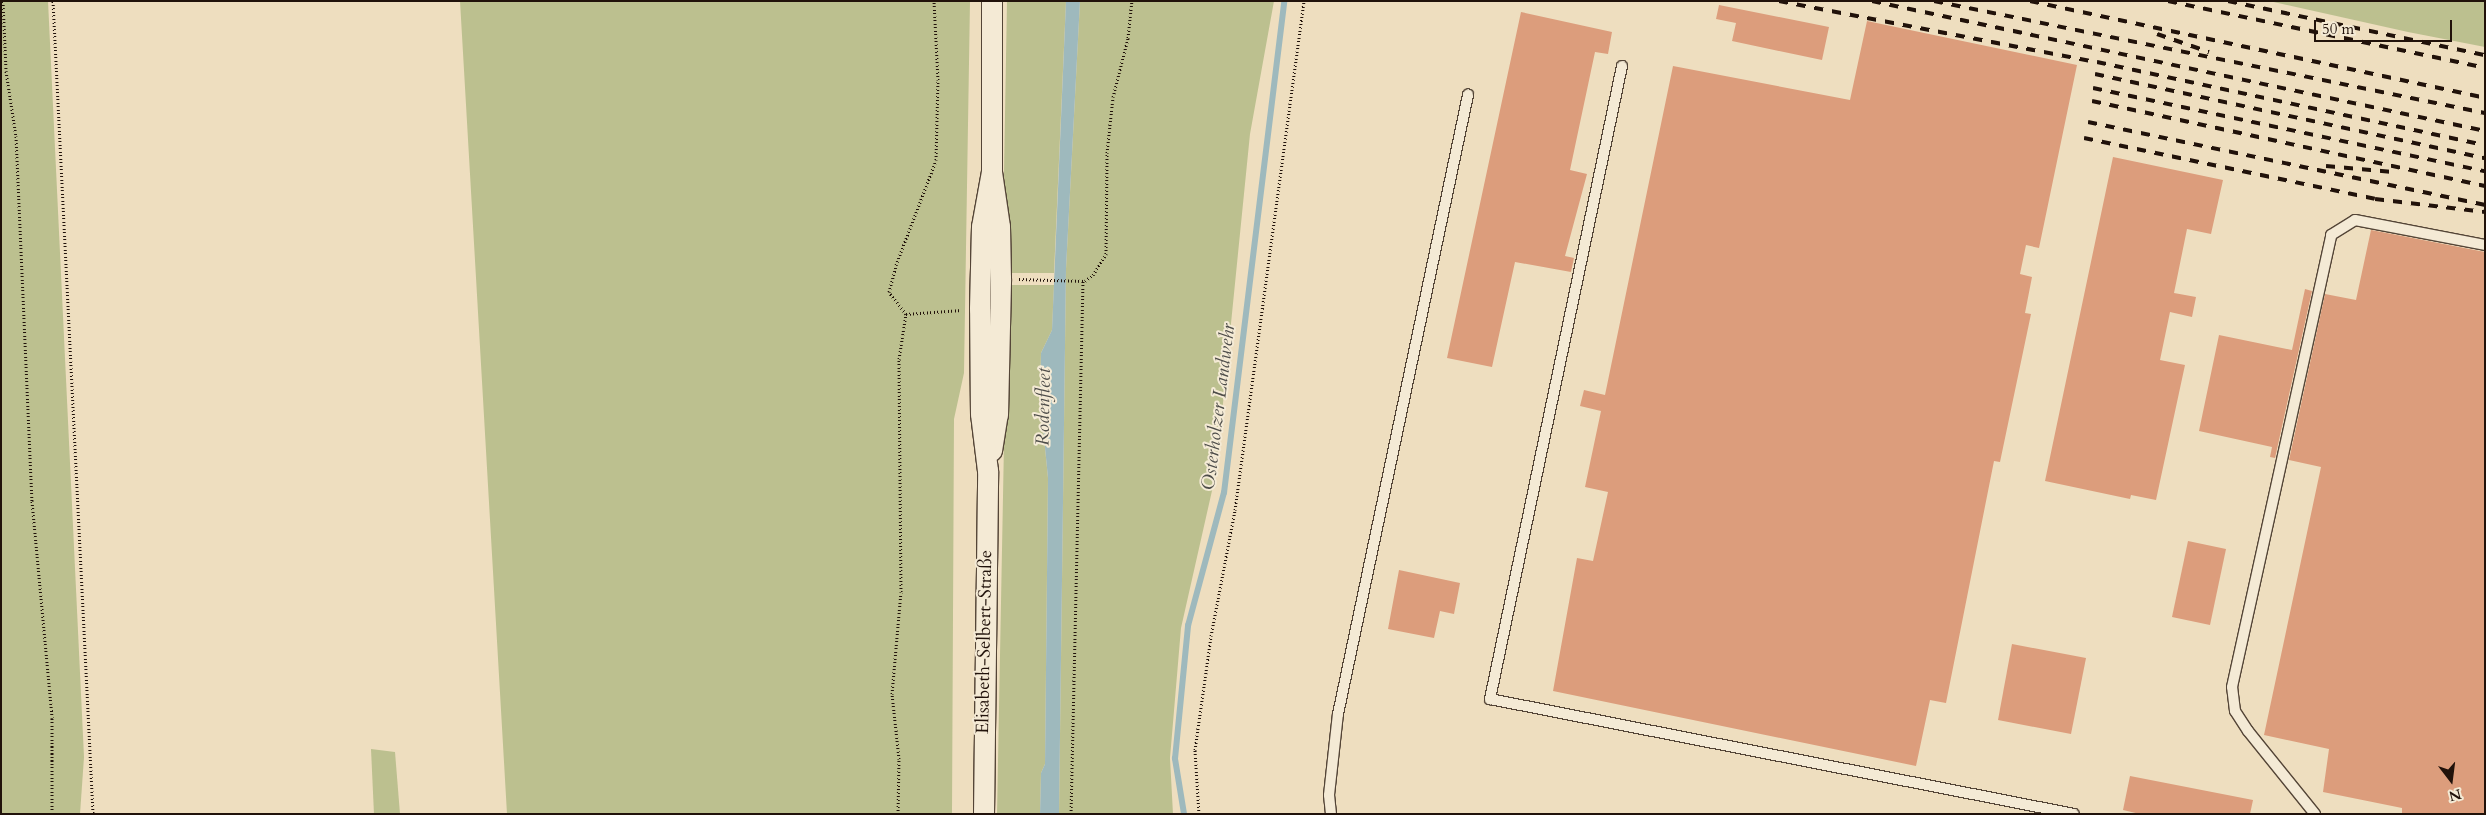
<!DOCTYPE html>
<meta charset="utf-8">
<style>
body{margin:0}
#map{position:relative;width:2486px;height:815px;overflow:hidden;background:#eedebf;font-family:Cardo,serif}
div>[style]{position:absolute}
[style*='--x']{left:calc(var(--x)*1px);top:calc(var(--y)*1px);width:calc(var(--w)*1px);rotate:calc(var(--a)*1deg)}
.green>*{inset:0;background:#bcc08f}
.water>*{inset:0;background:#9eb9bd}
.stream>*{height:5.5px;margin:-2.75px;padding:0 2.75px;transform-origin:2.75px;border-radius:2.75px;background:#9eb9bd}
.building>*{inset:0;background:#dc9d7c}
.path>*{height:3px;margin-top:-1.5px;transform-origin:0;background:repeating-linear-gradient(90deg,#21120a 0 1px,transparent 0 3.5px)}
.roads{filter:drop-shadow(1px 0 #544537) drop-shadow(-1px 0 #544537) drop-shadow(0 1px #544537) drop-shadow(0 -1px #544537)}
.lane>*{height:10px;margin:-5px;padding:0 5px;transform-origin:5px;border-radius:5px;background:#f4ead5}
.street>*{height:20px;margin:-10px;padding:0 10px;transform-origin:10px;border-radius:10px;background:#f4ead5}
.rail>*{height:4px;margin-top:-2px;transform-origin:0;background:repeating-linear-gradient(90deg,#21120a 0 9px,transparent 0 18px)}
span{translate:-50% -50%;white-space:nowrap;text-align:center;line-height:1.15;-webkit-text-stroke:4px #f4ead5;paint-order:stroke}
.street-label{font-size:18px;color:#21120a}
.water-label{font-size:19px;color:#4d4c49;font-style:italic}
.frame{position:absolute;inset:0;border:2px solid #21120a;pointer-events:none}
.north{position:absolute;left:2426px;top:755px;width:50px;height:50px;-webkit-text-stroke:4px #f4ead5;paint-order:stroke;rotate:165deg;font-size:14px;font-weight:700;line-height:20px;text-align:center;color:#21120a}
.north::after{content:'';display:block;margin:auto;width:18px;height:22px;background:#21120a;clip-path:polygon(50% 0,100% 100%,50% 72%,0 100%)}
.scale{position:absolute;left:2314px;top:20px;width:138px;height:22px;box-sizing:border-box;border:2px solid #21120a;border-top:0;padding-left:6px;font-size:15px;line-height:18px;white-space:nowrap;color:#21120a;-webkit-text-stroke:4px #f4ead5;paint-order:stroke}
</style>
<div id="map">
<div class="green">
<i style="clip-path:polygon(1px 1px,48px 1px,84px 757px,80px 814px,1px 814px)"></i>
<i style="clip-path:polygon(460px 1px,970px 1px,964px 373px,954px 419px,952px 814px,507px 814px)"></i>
<i style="clip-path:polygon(1007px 1px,1066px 1px,1054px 273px,1007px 273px,1004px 173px)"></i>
<i style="clip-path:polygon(1080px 1px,1274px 1px,1250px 134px,1216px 473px,1181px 628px,1170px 758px,1173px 814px,1059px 814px,1066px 269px)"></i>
<i style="clip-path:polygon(2269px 1px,2485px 1px,2485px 47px,2408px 32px)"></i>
<i style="clip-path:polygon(1007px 285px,1054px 285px,1052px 330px,1041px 353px,1040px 397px,1048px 478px,1045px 764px,1041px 773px,1040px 814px,997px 814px)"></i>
<i style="clip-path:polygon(371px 749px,395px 752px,400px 814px,374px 814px)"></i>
</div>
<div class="water">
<i style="clip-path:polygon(1066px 1px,1080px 1px,1066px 269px,1059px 814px,1040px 814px,1041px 773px,1045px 764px,1048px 478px,1040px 397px,1041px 353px,1052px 330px)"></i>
</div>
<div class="stream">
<i style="--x:1184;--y:814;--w:56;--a:-99.3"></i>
<i style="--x:1175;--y:759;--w:134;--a:-84.4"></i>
<i style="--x:1188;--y:626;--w:138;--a:-74.9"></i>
<i style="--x:1224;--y:493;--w:496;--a:-83"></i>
</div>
<div class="building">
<i style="clip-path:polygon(1719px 5px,1829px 27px,1822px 60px,1732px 41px,1736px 23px,1716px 19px)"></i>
<i style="clip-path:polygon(1521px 12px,1612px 32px,1608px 54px,1595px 52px,1570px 170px,1587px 174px,1565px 256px,1574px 258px,1571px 272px,1515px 262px,1492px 367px,1447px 358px)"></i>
<i style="clip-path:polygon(1867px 21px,2077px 65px,2039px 248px,2026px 245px,2020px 274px,2032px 277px,2025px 313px,2031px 314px,2000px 462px,1994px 461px,1946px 703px,1930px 700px,1916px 766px,1553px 691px,1577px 558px,1593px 561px,1608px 492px,1585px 487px,1601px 411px,1580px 406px,1584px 390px,1605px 395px,1673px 66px,1850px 100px)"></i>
<i style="clip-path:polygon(2113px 157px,2223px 180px,2211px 234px,2187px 229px,2174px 293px,2196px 297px,2192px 317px,2170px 312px,2160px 360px,2185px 365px,2156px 500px,2131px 495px,2130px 499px,2045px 481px)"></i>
<i style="clip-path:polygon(2371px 230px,2485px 252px,2485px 814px,2402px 814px,2402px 808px,2323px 792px,2329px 749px,2264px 735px,2321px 467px,2289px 460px,2325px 294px,2356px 300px)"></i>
<i style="clip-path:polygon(2305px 289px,2312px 291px,2275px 458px,2270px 457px,2272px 447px,2199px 431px,2219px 335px,2292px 350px)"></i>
<i style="clip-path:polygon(2188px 541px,2226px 549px,2210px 625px,2172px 617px)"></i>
<i style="clip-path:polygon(1399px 570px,1460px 583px,1454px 614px,1440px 611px,1434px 638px,1388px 629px)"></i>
<i style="clip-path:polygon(2012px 644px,2086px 658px,2071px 734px,1998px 720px)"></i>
<i style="clip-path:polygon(2130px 776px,2253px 800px,2250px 814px,2140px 814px,2123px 810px)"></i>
</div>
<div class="path">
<i style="--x:3;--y:1;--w:70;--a:87.5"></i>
<i style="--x:6;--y:71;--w:66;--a:81.3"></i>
<i style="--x:16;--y:136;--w:365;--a:87.5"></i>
<i style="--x:32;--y:501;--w:218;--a:84.7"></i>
<i style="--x:52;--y:718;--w:96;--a:90"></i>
<i style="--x:53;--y:1;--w:814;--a:87.18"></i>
<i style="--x:1019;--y:279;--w:66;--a:1.7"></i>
<i style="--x:1085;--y:281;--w:10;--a:-37"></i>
<i style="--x:1093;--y:275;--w:25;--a:-58"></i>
<i style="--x:1106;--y:254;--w:101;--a:-89.4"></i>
<i style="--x:1107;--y:153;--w:56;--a:-83.9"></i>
<i style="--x:1113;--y:97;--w:61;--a:-75.7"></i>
<i style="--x:1128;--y:38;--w:37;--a:-84"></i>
<i style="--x:906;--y:314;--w:56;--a:-4.1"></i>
<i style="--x:898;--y:814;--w:55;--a:-89"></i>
<i style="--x:899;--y:759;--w:65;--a:-96.1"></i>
<i style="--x:892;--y:694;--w:102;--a:-85"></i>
<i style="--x:901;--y:592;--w:233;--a:-90.5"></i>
<i style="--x:899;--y:359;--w:46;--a:-81.2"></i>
<i style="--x:906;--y:314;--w:28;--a:-128"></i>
<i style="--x:889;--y:292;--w:28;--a:-75"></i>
<i style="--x:896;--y:265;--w:112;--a:-69.1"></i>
<i style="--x:936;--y:160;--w:80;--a:-88.6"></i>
<i style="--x:938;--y:80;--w:79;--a:-92.9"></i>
<i style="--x:1071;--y:814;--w:533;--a:-88.71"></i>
<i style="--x:1199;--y:814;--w:64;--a:-93.6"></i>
<i style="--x:1195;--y:750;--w:115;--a:-82"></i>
<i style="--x:1211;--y:636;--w:128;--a:-79.2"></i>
<i style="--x:1235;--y:510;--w:514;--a:-82.28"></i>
</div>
<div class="roads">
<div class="lane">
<i style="--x:1622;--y:66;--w:647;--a:101.78"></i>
<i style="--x:1490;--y:699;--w:595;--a:11.14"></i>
<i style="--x:1331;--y:814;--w:19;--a:-96"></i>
<i style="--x:1329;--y:795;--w:81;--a:-83.7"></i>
<i style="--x:1338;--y:714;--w:633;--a:-78.14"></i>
<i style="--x:2315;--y:814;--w:107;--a:-128.9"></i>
<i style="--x:2248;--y:731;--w:24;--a:-123"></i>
<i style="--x:2235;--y:711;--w:24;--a:-97"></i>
<i style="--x:2232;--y:687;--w:463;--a:-77.6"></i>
<i style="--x:2331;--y:235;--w:28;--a:-32"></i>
<i style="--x:2355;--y:220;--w:132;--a:10.9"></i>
</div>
<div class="street">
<i style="--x:992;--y:451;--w:36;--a:-81"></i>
<i style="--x:998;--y:415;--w:136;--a:-88.7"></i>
<i style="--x:1001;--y:279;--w:52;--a:-91.1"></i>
<i style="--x:1000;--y:227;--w:56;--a:-98.3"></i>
<i style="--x:992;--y:172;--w:171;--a:-90"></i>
<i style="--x:984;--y:814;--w:343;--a:-89.3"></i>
<i style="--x:988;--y:471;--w:57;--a:-97"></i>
<i style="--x:981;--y:414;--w:105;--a:-90.5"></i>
<i style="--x:980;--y:309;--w:82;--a:-88.6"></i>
<i style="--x:982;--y:227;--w:56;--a:-79.7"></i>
</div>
</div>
<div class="rail">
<i style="--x:1779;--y:1;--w:324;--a:10.9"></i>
<i style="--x:2097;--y:62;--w:397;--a:12.1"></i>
<i style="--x:1872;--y:1;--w:627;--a:11.97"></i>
<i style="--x:1934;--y:1;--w:562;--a:11.49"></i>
<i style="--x:2030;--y:1;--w:465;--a:12"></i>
<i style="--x:2168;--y:1;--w:324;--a:11.9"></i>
<i style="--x:2228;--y:1;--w:263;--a:11.9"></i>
<i style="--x:2157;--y:34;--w:55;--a:19.1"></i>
<i style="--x:2095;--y:74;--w:399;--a:12.2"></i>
<i style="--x:2093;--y:88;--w:401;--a:12"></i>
<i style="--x:2092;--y:101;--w:402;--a:12.2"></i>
<i style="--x:2088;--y:122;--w:406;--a:11.8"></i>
<i style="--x:2084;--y:138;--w:297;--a:11.8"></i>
<i style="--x:2375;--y:199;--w:111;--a:6.7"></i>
<i style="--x:2326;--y:166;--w:67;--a:5.1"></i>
</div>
<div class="street-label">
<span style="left:985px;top:642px;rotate:-89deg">Elisabeth-Selbert-Straße</span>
</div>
<div class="water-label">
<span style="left:1044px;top:407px;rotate:-89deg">Rodenfleet</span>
<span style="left:1219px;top:407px;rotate:-83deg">Osterholzer Landwehr</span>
</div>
<div class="frame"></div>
<div class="north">N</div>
<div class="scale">50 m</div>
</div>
